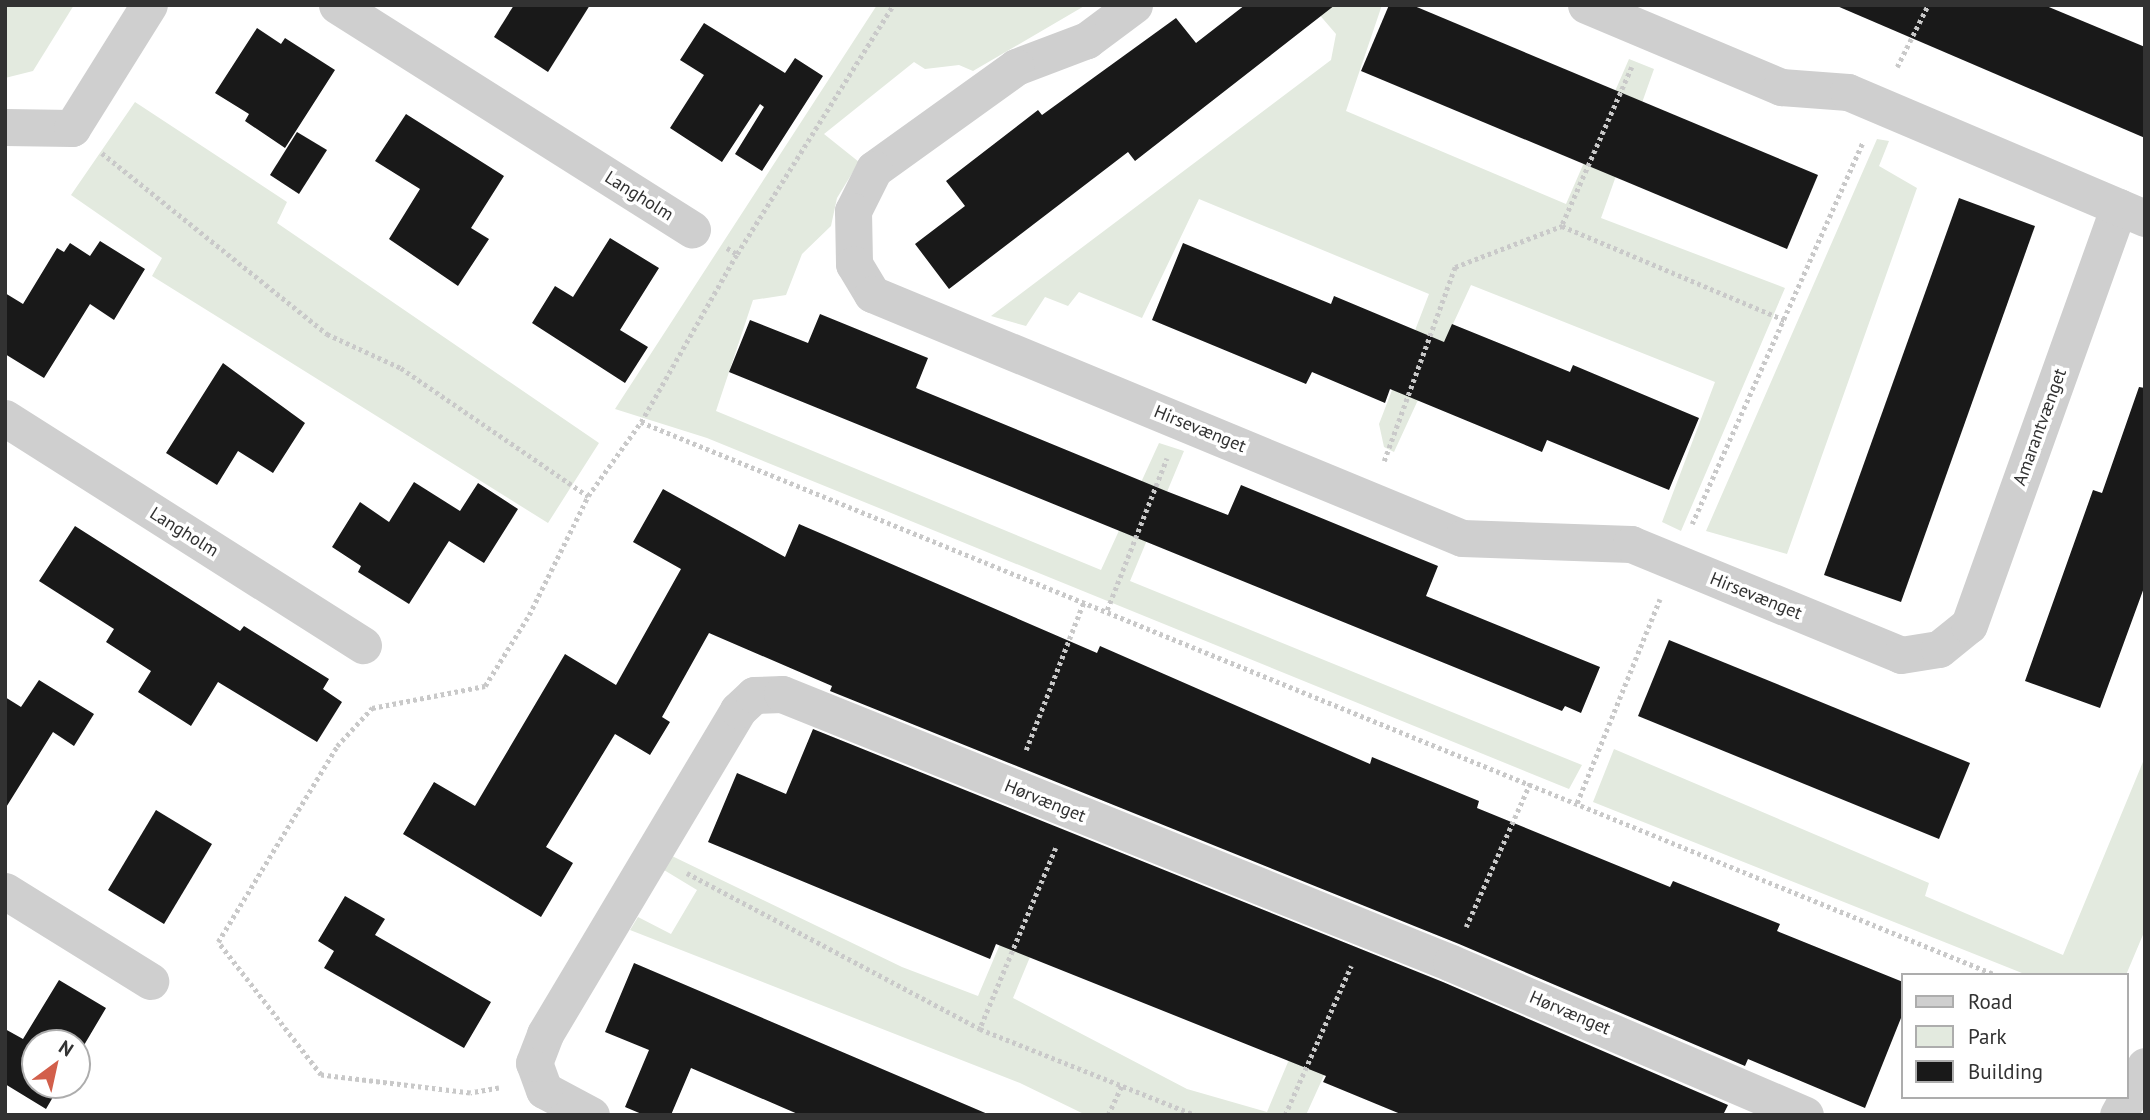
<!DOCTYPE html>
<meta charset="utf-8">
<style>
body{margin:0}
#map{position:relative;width:2150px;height:1120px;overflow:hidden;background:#fff;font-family:"PT Sans",sans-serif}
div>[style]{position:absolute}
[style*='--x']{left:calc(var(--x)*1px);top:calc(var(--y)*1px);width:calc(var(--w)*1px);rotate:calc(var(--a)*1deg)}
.green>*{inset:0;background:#e3eadf}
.building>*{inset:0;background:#191919}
.path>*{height:4.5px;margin-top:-2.25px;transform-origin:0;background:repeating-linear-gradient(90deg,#c9c9c9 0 3.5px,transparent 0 7px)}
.minor>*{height:37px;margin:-18.5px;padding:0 18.5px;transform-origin:18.5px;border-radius:18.5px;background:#cfcfcf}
span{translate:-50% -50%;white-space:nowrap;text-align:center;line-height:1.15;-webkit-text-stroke:7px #fff;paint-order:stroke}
.street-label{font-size:18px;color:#323232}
.frame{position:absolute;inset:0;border:7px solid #323232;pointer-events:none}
.legend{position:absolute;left:1901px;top:973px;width:228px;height:126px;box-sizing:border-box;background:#fff;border:2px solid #adadad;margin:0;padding:9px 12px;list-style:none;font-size:21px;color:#323232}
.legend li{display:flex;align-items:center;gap:14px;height:35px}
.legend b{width:35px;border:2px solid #adadad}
.north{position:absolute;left:21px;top:1029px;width:70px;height:70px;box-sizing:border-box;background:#fff;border:2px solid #adadad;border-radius:50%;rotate:33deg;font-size:19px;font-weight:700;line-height:28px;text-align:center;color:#323232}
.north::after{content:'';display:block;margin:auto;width:24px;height:32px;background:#d25f4b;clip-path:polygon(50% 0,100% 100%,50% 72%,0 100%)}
</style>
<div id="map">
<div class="green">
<i style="clip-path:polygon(5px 5px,74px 5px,33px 71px,5px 78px)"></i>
<i style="clip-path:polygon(877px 5px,1086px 5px,973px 71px,959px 65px,925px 69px,914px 62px,824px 134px,859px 162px,837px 198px,831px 226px,802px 254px,786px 295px,753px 300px,716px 411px,1101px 570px,1159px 443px,1184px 451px,1130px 581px,1582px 765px,1569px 789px,707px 438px,615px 409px)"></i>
<i style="clip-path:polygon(1311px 5px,1382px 5px,1346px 111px,1566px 204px,1629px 59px,1654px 69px,1601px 218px,1785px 288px,1681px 531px,1662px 522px,1715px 382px,1471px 285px,1394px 452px,1384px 447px,1379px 424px,1429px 294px,1199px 199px,1142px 318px,1079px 292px,1068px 306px,1045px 297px,1026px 326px,991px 316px,1331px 60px,1336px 34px)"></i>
<i style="clip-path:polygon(135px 102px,287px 202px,277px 223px,599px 443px,548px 523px,152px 276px,162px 258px,71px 195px)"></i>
<i style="clip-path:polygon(1877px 139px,1889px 141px,1879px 166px,1917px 188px,1787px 554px,1706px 531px)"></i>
<i style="clip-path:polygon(1614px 749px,1929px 883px,1925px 896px,2063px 955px,2145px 757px,2145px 930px,2126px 975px,2027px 975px,1593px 802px)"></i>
<i style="clip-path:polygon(1048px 831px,1078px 841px,1013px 998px,1187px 1089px,1267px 1112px,1336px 948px,1375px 963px,1306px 1115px,1086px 1115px,1020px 1083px,630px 930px,638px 917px,671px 934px,697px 890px,664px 870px,672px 856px,902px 967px,978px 996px)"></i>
</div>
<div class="building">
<i style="clip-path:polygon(514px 5px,590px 5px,548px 72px,494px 37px)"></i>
<i style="clip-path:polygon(1245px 5px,1335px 5px,1135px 161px,1128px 152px,949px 289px,915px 244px,965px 206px,946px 181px,1038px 110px,1042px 115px,1176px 18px,1196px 43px)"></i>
<i style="clip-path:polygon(1389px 5px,1412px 5px,1818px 175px,1787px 249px,1361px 71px)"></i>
<i style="clip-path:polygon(2044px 5px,2145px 47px,2145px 138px,1837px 6px)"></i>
<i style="clip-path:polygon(704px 23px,785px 73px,795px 58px,823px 76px,762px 171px,735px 154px,764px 107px,760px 104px,722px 162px,670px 128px,704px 75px,680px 60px)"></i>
<i style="clip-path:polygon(257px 28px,281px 44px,285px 38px,335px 70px,285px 148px,245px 121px,249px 114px,215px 93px)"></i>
<i style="clip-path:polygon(406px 114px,504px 176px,471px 228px,489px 239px,458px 286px,389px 239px,420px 189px,375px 161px)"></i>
<i style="clip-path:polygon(297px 132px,327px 150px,299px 194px,270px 175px)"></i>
<i style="clip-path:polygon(1959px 198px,2035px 226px,1901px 602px,1824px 575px)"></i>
<i style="clip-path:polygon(610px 238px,659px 268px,620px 330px,648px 347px,625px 383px,532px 323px,555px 286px,573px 297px)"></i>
<i style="clip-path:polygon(100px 241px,145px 269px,114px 320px,90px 304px,44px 378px,5px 354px,5px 293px,23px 304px,57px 248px,64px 252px,70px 243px,90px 256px)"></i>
<i style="clip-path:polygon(1183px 243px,1331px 304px,1334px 296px,1444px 342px,1452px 324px,1570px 372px,1573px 365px,1699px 418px,1669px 490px,1547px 440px,1542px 452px,1390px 389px,1385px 403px,1312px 372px,1306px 384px,1152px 320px)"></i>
<i style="clip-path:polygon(820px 314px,928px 358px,916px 388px,1166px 491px,1228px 515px,1241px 485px,1438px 566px,1426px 596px,1600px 667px,1581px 713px,1565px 706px,1562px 711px,729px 372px,750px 320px,808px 343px)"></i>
<i style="clip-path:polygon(223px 363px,305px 423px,273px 473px,238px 451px,217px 485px,166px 453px)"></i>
<i style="clip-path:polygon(2139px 387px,2145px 388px,2145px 585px,2100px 708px,2025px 681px,2093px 490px,2102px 493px)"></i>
<i style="clip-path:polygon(414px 482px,460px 511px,478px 483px,518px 509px,484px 563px,449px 541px,409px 604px,358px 572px,361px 566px,332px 547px,360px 502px,389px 522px)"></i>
<i style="clip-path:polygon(663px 489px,785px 557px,799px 524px,1097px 653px,1100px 646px,1370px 764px,1372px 757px,1479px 801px,1477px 808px,1670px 887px,1673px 881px,1780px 924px,1777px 931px,1903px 982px,1903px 1013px,1865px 1108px,1748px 1059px,1745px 1066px,1459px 944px,830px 691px,832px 686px,709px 633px,662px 717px,670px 722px,650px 755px,615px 734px,546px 847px,573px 863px,541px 917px,403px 834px,434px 782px,475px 806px,565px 654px,616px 685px,681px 569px,633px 542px)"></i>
<i style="clip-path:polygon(75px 526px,240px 631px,244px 626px,329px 679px,323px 689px,342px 702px,317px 742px,218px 682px,191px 726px,138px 692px,151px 671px,106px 642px,114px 629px,39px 581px)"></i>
<i style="clip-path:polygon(1669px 640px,1970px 763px,1939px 839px,1638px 716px)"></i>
<i style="clip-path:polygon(39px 680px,94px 714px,74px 746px,53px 732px,5px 809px,5px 697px,21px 707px)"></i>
<i style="clip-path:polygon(813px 729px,1443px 982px,1728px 1105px,1723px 1115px,1403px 1115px,1323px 1082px,1326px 1076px,996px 944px,990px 959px,708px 842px,737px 773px,786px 794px)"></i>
<i style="clip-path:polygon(156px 810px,212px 844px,164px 924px,108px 890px)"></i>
<i style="clip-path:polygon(345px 896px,385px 919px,375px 935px,491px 1002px,464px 1048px,324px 968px,334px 951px,318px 941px)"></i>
<i style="clip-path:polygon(634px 963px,990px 1115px,800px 1115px,691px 1068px,671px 1115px,644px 1115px,625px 1107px,649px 1050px,605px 1032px)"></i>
<i style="clip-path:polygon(59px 980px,106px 1008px,77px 1057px,77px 1043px,35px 1043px,35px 1085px,60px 1085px,46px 1109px,5px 1084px,5px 1029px,23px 1039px)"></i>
</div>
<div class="path">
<i style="--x:1632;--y:67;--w:174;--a:113.8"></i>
<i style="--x:1562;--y:226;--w:242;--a:22.9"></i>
<i style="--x:1897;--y:67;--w:69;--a:-63.4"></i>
<i style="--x:102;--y:153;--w:289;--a:38.8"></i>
<i style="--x:327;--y:334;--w:81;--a:24.7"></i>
<i style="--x:401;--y:368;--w:227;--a:34.4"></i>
<i style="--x:727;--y:248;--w:12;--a:31"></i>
<i style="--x:737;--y:254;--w:294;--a:-57.9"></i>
<i style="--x:641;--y:422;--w:193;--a:-60.3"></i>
<i style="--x:1384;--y:461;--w:207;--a:-69.9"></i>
<i style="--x:1455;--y:267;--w:115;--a:-21"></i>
<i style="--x:1692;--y:524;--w:419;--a:-65.9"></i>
<i style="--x:1107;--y:610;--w:163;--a:-68.5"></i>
<i style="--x:1026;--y:750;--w:160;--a:-68.7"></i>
<i style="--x:1577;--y:803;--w:220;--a:-67.9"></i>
<i style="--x:1056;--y:848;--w:196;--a:112.8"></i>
<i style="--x:980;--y:1029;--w:232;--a:21.8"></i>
<i style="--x:687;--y:873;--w:332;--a:28"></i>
<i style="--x:1466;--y:927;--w:158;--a:-66"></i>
<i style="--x:499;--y:1088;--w:29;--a:170"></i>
<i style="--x:470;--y:1093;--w:150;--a:-173.1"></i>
<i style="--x:321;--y:1075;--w:168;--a:-127.8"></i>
<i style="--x:218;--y:942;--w:229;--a:-58.7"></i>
<i style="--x:337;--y:746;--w:52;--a:-47.4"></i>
<i style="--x:372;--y:708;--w:115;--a:-11"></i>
<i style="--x:485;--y:686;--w:84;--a:-58.2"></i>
<i style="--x:529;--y:615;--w:133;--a:-63.6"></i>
<i style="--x:588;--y:496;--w:91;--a:-54.4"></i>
<i style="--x:641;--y:422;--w:1464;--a:22.2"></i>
<i style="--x:1108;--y:1115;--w:33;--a:-65"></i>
<i style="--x:1285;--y:1115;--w:163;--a:-66.1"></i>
</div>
<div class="minor">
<i style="--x:337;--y:5;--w:420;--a:32.3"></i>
<i style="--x:1134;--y:5;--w:59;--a:143.3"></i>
<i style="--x:1087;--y:40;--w:76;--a:159.2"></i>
<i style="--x:1016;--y:67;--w:175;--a:144.3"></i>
<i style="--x:874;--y:169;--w:47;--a:116.6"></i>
<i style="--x:853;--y:211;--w:53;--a:88.9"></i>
<i style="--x:854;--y:264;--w:35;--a:59"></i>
<i style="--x:872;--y:294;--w:638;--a:22.47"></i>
<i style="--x:1462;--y:538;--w:169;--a:2"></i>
<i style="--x:1631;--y:544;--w:292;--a:22.3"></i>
<i style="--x:1901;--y:655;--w:38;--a:-9"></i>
<i style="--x:1939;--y:649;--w:38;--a:-39"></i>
<i style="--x:1969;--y:625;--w:444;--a:-70.3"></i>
<i style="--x:1586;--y:5;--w:212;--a:22.8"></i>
<i style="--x:1781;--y:87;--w:67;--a:4.3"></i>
<i style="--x:1848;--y:92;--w:323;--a:23"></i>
<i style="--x:5;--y:127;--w:67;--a:0.9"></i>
<i style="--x:72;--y:128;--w:145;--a:-58"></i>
<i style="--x:5;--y:418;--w:424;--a:32.4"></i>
<i style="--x:5;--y:891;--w:171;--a:31.8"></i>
<i style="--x:591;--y:1115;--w:53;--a:-152"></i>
<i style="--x:544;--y:1090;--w:29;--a:-110"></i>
<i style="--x:534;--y:1063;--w:31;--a:-69"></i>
<i style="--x:545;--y:1034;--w:377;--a:-59.2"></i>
<i style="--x:738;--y:710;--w:22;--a:-43"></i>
<i style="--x:754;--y:695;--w:28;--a:-2"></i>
<i style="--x:782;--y:694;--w:721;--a:21.9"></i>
<i style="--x:1451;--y:963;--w:385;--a:23.2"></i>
<i style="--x:2118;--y:1115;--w:56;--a:-61.1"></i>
</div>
<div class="street-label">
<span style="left:639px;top:196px;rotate:32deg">Langholm</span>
<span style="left:2040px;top:427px;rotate:-70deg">Amarantvænget</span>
<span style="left:1200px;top:429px;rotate:22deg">Hirsevænget</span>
<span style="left:184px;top:532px;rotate:32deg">Langholm</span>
<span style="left:1756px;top:596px;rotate:22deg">Hirsevænget</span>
<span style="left:1045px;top:801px;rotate:22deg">Hørvænget</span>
<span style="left:1570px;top:1013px;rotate:23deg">Hørvænget</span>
</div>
<div class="frame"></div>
<ul class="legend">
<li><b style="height:9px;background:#cfcfcf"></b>Road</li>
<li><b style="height:19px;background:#e3eadf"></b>Park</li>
<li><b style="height:19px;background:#191919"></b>Building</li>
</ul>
<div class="north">N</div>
</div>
